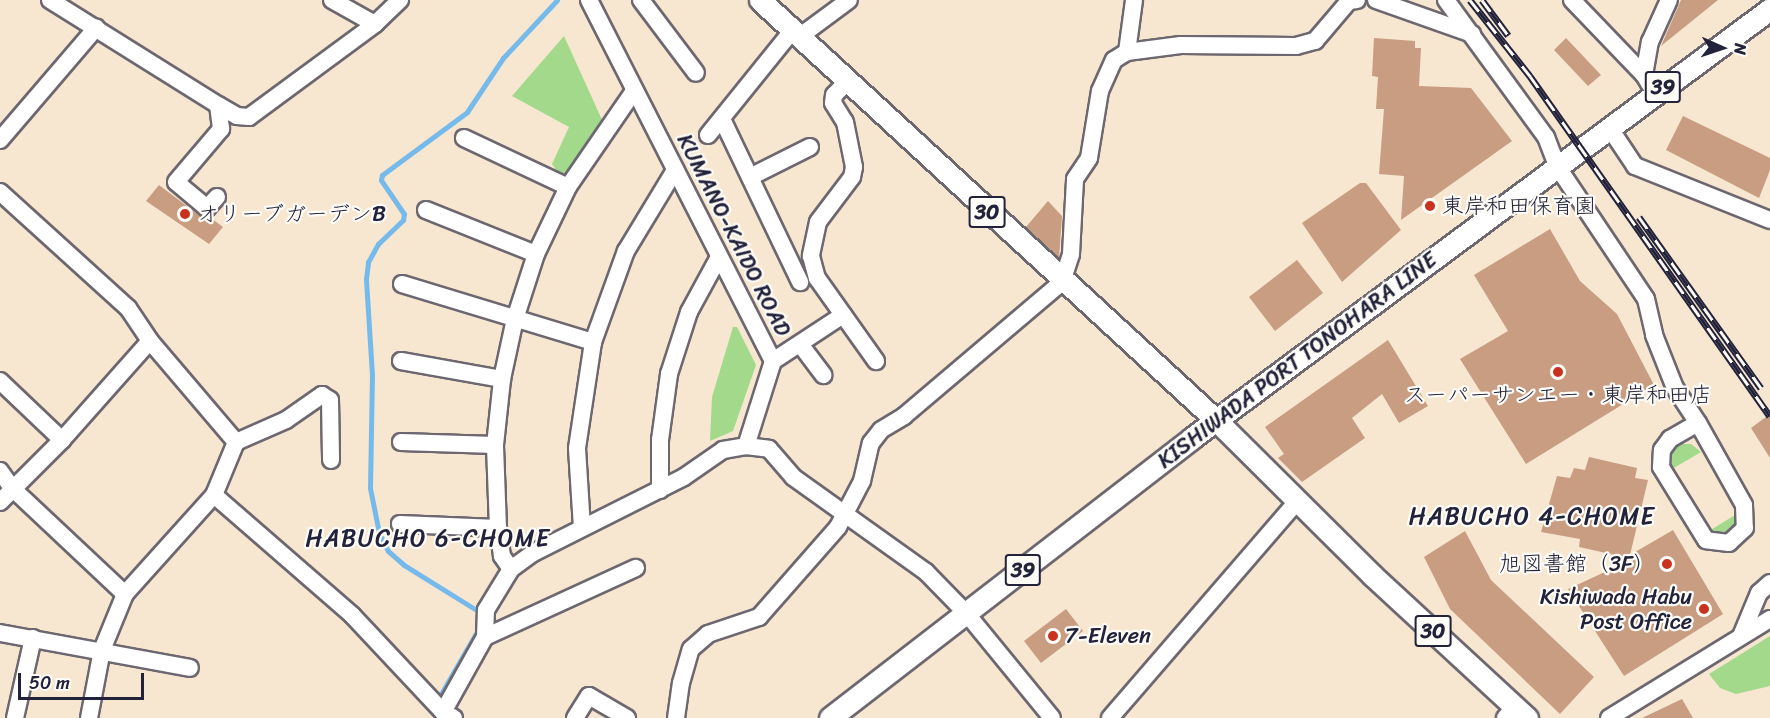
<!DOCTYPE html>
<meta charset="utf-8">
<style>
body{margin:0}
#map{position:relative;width:1770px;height:718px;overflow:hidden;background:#f7e7d1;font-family:Sriracha,"Klee One",sans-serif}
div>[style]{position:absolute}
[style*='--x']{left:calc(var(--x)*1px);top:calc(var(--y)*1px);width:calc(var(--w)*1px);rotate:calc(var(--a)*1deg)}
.green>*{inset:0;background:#a2d98b}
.stream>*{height:5px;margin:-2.5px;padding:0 2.5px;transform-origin:2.5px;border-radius:2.5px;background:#76baec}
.building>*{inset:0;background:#c89d82}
.roads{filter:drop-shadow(2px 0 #6d6770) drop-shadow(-2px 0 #6d6770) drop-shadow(0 2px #6d6770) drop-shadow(0 -2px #6d6770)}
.minor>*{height:16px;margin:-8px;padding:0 8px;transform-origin:8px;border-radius:8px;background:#fff}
.major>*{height:21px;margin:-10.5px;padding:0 10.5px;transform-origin:10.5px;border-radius:10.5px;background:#fff}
.rail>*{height:7px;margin-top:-3.5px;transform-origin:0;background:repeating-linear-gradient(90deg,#fdfcf7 0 14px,#22223b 0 28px);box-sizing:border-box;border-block:2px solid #22223b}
.dots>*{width:16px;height:16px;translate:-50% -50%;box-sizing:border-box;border:3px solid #fdfcf7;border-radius:50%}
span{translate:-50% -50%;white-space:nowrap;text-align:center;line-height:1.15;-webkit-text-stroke:4.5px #fdfcf7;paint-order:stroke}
.shield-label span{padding:2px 4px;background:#fdfcf7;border:2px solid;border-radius:4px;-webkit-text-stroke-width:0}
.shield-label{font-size:21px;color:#22223b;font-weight:700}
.poi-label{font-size:22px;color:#22223b}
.left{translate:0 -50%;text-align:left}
.right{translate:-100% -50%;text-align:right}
.street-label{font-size:22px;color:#22223b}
.neighbourhood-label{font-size:24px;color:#22223b;letter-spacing:1.5px}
.north{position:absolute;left:1692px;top:18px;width:60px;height:60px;-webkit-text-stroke:4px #fdfcf7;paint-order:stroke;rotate:93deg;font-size:16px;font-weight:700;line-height:24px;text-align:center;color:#22223b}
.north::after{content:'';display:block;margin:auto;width:21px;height:27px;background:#22223b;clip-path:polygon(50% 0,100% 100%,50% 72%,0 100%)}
.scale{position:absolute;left:18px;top:673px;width:126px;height:27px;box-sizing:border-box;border:3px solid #22223b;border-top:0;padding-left:8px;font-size:18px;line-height:21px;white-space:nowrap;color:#22223b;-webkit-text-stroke:4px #fdfcf7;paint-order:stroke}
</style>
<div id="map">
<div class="green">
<i style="clip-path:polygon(564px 36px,603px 122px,568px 175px,560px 177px,552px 175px,555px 168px,552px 164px,569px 127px,512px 96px)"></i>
<i style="clip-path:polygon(733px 327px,737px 327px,756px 365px,733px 431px,710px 441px,712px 397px)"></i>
<i style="clip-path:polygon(1678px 444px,1691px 444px,1701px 452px,1672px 469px,1670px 455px)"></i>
<i style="clip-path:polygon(1735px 515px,1736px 526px,1730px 535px,1715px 535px,1709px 531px)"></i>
<i style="clip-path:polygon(1770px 636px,1770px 686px,1736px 694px,1720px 688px,1709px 674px)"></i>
</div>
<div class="stream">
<i style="--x:480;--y:616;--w:5;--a:-112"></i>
<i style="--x:478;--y:611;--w:87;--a:-148.1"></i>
<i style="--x:404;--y:565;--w:21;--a:-139"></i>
<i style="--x:388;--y:551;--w:20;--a:-117"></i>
<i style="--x:379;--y:533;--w:46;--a:-101.3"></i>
<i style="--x:370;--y:488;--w:113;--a:-89"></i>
<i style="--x:372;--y:375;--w:96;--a:-93.6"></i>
<i style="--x:366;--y:279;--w:17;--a:-83"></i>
<i style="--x:368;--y:262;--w:21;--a:-61"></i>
<i style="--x:378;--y:244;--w:35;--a:-44"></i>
<i style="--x:403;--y:220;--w:6;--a:-81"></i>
<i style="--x:404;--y:214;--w:41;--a:-124.1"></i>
<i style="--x:381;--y:180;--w:5;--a:-79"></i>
<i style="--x:382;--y:175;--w:106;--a:-36.5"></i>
<i style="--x:467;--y:112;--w:65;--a:-56.3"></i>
<i style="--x:503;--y:58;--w:79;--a:-47"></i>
<i style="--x:438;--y:699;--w:82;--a:-60"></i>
</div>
<div class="building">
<i style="clip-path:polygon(1681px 0,1718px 0,1661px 46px)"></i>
<i style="clip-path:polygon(1374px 38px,1415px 41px,1415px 48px,1421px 48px,1419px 86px,1471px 88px,1512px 141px,1401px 220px,1404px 176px,1379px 174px,1384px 109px,1376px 109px,1378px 77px,1372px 76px)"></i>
<i style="clip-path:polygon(1566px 38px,1601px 75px,1588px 86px,1554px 50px)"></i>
<i style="clip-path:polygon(1683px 116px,1770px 158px,1770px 170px,1759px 198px,1666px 150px)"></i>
<i style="clip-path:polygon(1360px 183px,1366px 183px,1401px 230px,1342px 282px,1302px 223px)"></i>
<i style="clip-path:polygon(159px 185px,200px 216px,211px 218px,223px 227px,209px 244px,146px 201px)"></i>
<i style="clip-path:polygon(1048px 201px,1062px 216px,1059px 258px,1026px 227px)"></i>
<i style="clip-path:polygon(1550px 229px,1580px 281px,1617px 314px,1654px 385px,1526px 464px,1460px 359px,1508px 331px,1474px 275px)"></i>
<i style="clip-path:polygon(1297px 260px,1323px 293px,1275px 331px,1249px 297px)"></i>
<i style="clip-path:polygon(1388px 340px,1428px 406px,1399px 423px,1382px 394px,1352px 418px,1365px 438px,1302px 482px,1278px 458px,1284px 454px,1265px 427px)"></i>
<i style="clip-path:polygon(1770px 414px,1770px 458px,1751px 428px)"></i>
<i style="clip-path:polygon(1589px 457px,1637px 468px,1635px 478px,1648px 480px,1630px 555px,1673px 530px,1723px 614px,1624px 676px,1568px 589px,1633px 559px,1579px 547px,1580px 539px,1541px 532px,1557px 476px,1570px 478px,1574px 468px,1585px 470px)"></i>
<i style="clip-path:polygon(1465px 531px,1491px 580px,1594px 677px,1560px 714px,1450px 609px,1424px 557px)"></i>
<i style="clip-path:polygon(1066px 609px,1083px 631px,1041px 663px,1024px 641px)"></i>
<i style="clip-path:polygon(1682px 699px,1693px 718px,1642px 718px)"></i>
</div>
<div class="roads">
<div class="minor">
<i style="--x:50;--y:0;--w:198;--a:32"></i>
<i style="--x:218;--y:105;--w:22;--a:30"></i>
<i style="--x:237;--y:116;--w:12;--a:5"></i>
<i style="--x:249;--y:117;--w:157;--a:-36.4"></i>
<i style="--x:375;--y:24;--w:35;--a:-44"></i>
<i style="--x:332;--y:0;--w:49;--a:29.2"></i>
<i style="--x:589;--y:0;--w:405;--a:63"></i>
<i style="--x:773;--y:361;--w:89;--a:107.6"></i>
<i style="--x:641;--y:0;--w:91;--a:53"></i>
<i style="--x:1376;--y:0;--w:102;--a:19.5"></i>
<i style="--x:1446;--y:0;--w:170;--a:53.9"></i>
<i style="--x:1546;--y:137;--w:31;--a:69"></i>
<i style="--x:1557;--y:166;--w:160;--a:56.2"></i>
<i style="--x:1646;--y:299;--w:37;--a:77"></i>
<i style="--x:1654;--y:335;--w:57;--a:68.4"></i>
<i style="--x:1675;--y:388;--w:42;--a:56.7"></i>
<i style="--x:1698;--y:423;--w:94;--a:60.7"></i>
<i style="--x:1744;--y:505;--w:23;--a:88"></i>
<i style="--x:1745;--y:528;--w:22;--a:137"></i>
<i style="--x:1729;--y:543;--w:23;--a:-173"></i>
<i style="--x:1706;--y:540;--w:86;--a:-121.7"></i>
<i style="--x:1661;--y:467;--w:17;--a:-87"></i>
<i style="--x:1662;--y:450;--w:14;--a:-54"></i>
<i style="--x:1670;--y:439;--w:32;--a:-30"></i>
<i style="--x:1572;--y:0;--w:104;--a:46.2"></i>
<i style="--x:1644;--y:75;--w:21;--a:59"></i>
<i style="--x:799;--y:37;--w:62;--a:-36.5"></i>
<i style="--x:1127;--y:52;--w:52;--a:-82.3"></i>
<i style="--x:1644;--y:75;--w:34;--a:-80"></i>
<i style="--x:1650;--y:42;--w:46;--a:-65.7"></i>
<i style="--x:847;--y:82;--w:18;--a:135"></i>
<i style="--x:834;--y:95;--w:8;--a:97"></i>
<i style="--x:833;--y:103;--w:22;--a:58"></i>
<i style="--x:845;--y:122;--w:46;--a:78.7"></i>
<i style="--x:854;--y:167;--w:10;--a:101"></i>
<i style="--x:852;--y:177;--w:56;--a:127.1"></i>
<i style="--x:818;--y:222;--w:35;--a:102"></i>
<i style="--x:811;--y:256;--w:23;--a:75"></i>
<i style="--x:817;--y:278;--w:102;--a:54.6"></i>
<i style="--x:722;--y:119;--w:181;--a:64.4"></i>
<i style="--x:1609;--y:127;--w:47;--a:56.3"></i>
<i style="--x:1635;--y:166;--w:145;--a:21.8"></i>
<i style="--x:708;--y:135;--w:134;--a:-51.1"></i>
<i style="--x:464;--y:138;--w:115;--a:25.2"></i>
<i style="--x:0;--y:140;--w:148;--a:-49.4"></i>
<i style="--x:750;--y:177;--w:67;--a:-26.6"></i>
<i style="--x:0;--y:192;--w:173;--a:42.2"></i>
<i style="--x:128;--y:308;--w:40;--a:56"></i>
<i style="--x:150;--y:341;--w:133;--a:49.6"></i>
<i style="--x:236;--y:442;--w:57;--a:112.5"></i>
<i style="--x:214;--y:495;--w:133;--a:132"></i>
<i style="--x:125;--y:594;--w:61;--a:112.3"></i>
<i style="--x:102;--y:650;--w:69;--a:100.8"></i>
<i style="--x:217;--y:197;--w:15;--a:132"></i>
<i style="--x:207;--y:208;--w:40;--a:-140"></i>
<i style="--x:176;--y:182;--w:70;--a:-49.7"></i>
<i style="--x:221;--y:129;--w:24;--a:-97"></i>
<i style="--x:426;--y:210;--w:118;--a:21.8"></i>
<i style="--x:402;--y:284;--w:200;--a:16.9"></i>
<i style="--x:800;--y:344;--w:39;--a:53"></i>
<i style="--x:401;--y:361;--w:103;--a:10.1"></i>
<i style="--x:773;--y:361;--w:84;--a:-33.3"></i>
<i style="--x:0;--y:381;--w:86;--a:43.6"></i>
<i style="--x:236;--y:442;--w:55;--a:-23.7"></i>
<i style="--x:286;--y:420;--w:44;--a:-34.8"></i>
<i style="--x:322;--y:395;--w:9;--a:32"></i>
<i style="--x:330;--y:400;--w:60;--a:89"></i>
<i style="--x:401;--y:442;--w:94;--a:1.8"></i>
<i style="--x:0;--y:471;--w:21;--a:55"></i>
<i style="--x:12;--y:488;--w:155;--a:43.2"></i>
<i style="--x:660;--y:490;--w:50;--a:-90"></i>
<i style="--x:660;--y:440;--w:67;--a:-82.2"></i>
<i style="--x:669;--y:374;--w:65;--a:-72.1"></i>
<i style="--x:689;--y:312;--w:63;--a:-61.4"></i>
<i style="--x:214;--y:495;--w:183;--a:41"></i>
<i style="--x:352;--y:615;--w:133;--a:46.8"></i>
<i style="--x:0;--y:502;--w:88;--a:-45"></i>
<i style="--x:62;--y:440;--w:132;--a:-48.4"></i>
<i style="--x:400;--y:524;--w:98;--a:2.3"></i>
<i style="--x:582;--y:528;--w:80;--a:-93.6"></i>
<i style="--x:577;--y:448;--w:107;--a:-81.4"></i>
<i style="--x:593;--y:342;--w:97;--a:-70.1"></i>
<i style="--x:626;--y:251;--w:95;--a:-58.8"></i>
<i style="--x:511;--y:569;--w:16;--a:-125"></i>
<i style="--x:502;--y:556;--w:28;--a:-98"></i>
<i style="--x:498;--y:528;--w:83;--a:-92.1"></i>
<i style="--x:495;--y:445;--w:66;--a:-83.9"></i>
<i style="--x:502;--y:379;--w:61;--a:-77.8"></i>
<i style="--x:515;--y:319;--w:68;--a:-72.1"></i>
<i style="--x:536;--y:254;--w:74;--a:-64.5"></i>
<i style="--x:568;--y:187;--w:116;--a:-55.5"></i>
<i style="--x:0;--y:633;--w:193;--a:10.4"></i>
<i style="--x:1741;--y:636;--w:47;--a:-67.3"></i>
<i style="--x:1759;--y:593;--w:15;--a:-42"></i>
<i style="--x:485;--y:637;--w:166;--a:-24.6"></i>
<i style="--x:15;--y:718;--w:82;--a:-77.3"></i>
<i style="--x:454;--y:718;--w:13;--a:-151"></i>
<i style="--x:443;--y:712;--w:86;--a:-60.8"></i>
<i style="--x:485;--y:637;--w:27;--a:-88"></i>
<i style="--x:486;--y:610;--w:48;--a:-58.6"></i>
<i style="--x:511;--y:569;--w:27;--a:-36"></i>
<i style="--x:533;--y:553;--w:169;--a:-26.7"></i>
<i style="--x:684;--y:477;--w:47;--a:-34.7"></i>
<i style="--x:723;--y:450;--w:23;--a:-10"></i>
<i style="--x:746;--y:446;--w:23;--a:7"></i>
<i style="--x:769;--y:449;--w:37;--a:49"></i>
<i style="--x:793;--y:477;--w:163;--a:35.5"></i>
<i style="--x:926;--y:572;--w:59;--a:45.7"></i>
<i style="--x:967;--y:614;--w:134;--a:50.7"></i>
<i style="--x:575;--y:718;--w:26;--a:-58"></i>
<i style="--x:589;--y:696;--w:44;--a:30.1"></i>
<i style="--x:676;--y:718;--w:35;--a:-82"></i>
<i style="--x:681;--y:683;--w:35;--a:-74"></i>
<i style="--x:691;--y:649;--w:23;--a:-41"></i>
<i style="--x:708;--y:634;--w:54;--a:-18.4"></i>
<i style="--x:759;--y:617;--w:120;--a:-48.7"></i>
<i style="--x:838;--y:527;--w:52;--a:-62.4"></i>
<i style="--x:862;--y:481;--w:39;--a:-77"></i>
<i style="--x:871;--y:443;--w:16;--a:-52"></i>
<i style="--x:881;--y:430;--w:27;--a:-31"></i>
<i style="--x:904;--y:416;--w:207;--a:-40.3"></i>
<i style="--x:1062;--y:282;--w:29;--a:-72"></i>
<i style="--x:1071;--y:254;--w:75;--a:-86.9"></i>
<i style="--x:1075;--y:179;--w:25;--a:-56"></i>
<i style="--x:1089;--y:158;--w:68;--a:-80.7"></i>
<i style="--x:1100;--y:91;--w:34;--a:-66"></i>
<i style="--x:1114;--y:60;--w:15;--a:-32"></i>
<i style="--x:1127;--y:52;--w:54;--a:-7.4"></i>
<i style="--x:1181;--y:45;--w:115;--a:0.5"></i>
<i style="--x:1296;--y:46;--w:20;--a:-15"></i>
<i style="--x:1315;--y:41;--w:52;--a:-49.6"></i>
<i style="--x:1349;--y:1;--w:8;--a:-7"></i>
<i style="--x:1110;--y:718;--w:288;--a:-49.2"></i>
<i style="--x:1505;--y:718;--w:16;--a:-50"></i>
<i style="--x:1609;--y:718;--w:189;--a:-31.6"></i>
</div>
<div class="major">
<i style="--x:760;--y:0;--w:620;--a:42.65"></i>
<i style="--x:1216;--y:420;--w:220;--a:44.8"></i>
<i style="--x:1372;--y:575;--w:211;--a:42.7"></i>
<i style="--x:830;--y:718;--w:458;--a:-37.7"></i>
<i style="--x:1192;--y:438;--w:720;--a:-36.58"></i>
</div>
</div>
<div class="rail">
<i style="--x:1470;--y:0;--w:97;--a:51.7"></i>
<i style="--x:1530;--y:76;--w:416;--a:54.8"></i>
<i style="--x:1482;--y:0;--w:44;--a:53.4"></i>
<i style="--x:1639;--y:217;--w:210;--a:54.5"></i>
</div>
<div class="dots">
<i style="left:1430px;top:206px;background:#c8321e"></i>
<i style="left:185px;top:214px;background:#c8321e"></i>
<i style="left:1558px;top:372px;background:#c8321e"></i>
<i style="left:1667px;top:564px;background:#c8321e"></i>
<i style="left:1704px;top:609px;background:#c8321e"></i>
<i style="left:1053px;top:636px;background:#c8321e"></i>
</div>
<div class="shield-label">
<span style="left:1663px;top:87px">39</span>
<span style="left:987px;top:212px">30</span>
<span style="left:1023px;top:570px">39</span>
<span style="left:1433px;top:631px">30</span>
</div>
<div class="poi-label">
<span class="left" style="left:1442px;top:206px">東岸和田保育園</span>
<span class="left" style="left:197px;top:214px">オリーブガーデンB</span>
<span style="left:1558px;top:395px">スーパーサンエー・東岸和田店</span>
<span class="right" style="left:1655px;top:564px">旭図書館（3F）</span>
<span class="right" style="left:1692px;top:609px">Kishiwada Habu<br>Post Office</span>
<span class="left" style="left:1065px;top:636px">7-Eleven</span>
</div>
<div class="street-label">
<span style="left:734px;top:235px;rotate:63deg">KUMANO-KAIDO ROAD</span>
<span style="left:1297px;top:360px;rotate:-37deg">KISHIWADA PORT TONOHARA LINE</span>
</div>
<div class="neighbourhood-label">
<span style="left:1532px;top:517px">HABUCHO 4-CHOME</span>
<span style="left:428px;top:539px">HABUCHO 6-CHOME</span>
</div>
<div class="north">N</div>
<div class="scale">50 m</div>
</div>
